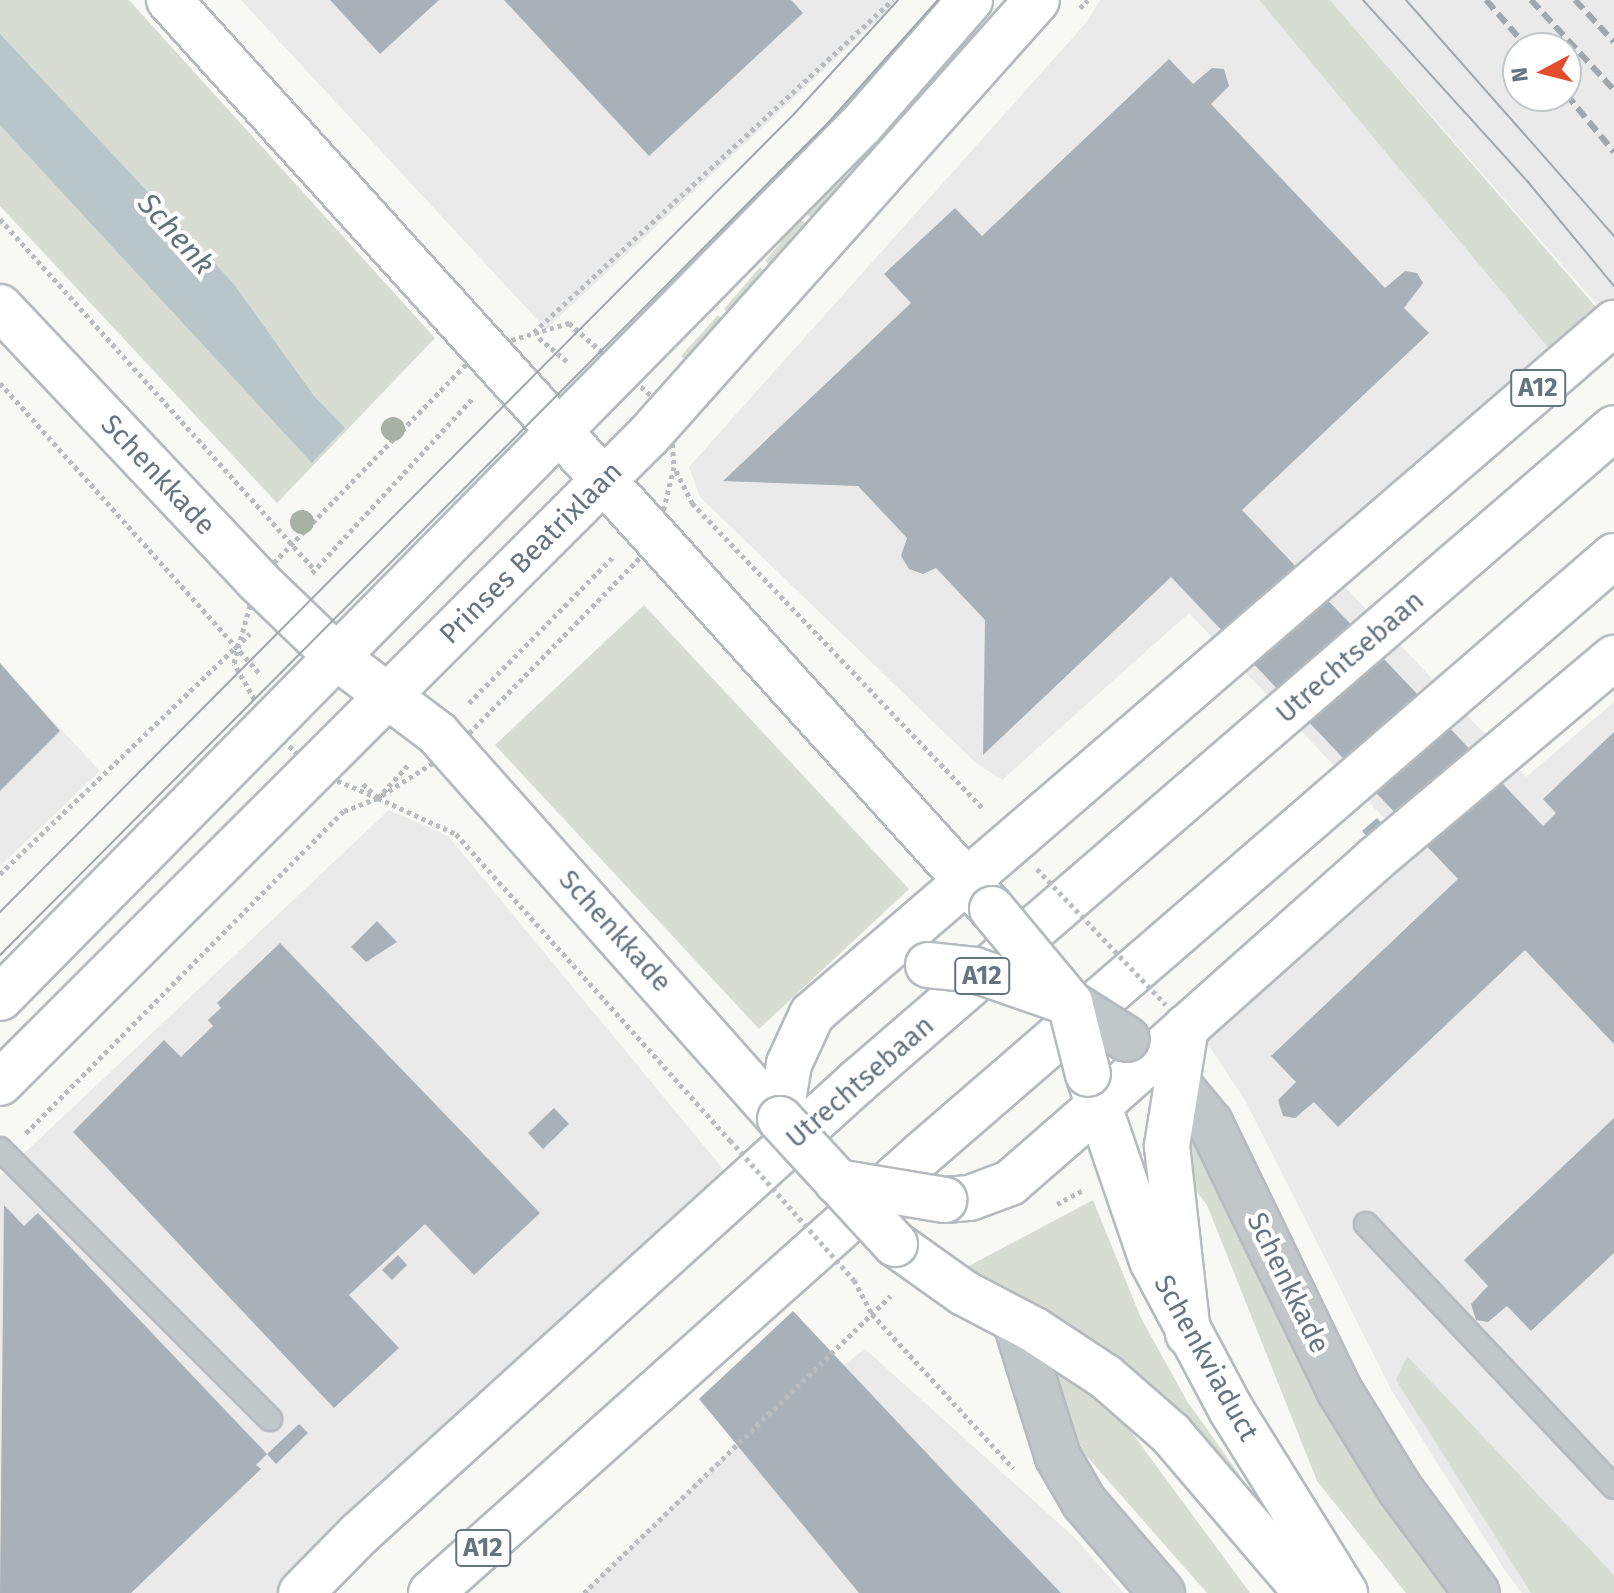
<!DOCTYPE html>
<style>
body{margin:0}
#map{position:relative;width:1614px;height:1593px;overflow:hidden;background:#f8f8f5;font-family:"Fira Sans",sans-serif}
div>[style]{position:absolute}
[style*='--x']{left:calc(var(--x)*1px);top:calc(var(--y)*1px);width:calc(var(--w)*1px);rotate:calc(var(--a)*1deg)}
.built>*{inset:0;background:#e9eae9}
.green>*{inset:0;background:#d8ddd4}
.water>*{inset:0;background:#b8c5c9}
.building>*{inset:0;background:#a8b1b7}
.path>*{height:5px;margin-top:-2.5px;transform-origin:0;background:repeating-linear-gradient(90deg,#b9bdc0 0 4px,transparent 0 8px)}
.roads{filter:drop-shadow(2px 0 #b4babe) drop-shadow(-2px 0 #b4babe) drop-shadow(0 2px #b4babe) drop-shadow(0 -2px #b4babe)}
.lane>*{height:22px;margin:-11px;padding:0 11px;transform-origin:11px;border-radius:11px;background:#c1c6c9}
.street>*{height:44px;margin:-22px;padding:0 22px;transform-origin:22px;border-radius:22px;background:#c1c6c9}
.secondary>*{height:44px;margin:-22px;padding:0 22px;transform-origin:22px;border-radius:22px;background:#fff}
.primary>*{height:44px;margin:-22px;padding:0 22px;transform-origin:22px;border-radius:22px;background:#fff}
.highway>*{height:44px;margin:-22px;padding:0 22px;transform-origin:22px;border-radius:22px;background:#fff}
.tram>*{height:2px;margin:-1px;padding:0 1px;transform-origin:1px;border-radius:1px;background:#a0a8ad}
.rail>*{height:6px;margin-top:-3px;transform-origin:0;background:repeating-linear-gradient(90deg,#a0a8ad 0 12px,transparent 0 18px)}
.path-bridge>*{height:5px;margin-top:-2.5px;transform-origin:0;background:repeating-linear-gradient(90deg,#b9bdc0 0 4px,transparent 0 8px)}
.bridges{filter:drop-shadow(2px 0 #b4babe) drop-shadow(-2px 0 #b4babe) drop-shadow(0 2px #b4babe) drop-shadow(0 -2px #b4babe)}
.street-bridge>*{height:44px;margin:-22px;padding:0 22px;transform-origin:22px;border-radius:22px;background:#c1c6c9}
.secondary-bridge>*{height:44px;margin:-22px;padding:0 22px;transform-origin:22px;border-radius:22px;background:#fff}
.trees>*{width:24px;height:24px;margin:-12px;border-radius:50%;background:#a8b2a4}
span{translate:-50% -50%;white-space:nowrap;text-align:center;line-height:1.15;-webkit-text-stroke:8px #fff;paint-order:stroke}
.shield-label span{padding:2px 6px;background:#fff;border:2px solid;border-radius:6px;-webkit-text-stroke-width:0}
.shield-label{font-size:26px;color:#637580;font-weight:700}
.street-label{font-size:28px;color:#637580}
.water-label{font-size:30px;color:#5e747b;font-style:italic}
.north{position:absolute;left:1502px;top:32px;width:80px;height:80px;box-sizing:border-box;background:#fff;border:2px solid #c1c8cc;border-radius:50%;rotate:263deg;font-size:22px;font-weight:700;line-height:32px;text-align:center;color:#637580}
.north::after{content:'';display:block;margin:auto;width:28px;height:36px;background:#e34d2b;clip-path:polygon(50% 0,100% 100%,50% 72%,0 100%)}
</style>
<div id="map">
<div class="built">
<i style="clip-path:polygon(241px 0,899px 0,546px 329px)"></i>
<i style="clip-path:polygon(1100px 0,1259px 0,1560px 362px,1325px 566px,1526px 777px,1614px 702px,1614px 1593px,1522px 1593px,1506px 1572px,1392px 1391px,1246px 1102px,1194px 1023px,1403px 838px,1189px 613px,1002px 780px,976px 763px,700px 497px,689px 467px,1085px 24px)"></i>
<i style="clip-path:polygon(evenodd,1330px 0,1614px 0,1614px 328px,1594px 301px,1330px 0,1518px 48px,1566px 48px,1566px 96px,1518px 96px,1518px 48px)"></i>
<i style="clip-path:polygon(0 664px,100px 771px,0 866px)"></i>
<i style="clip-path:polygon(389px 810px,448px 836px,728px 1175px,282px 1593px,0 1593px,0 1176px)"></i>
<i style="clip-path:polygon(865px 1349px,1074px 1537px,1124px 1593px,583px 1593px,719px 1460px)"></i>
</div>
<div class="green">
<i style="clip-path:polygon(0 0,129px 0,435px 338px,277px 503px,0 206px)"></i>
<i style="clip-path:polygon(1259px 0,1330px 0,1608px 321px,1560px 362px)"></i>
<i style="clip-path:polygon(975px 26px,976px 37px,939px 79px,928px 69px)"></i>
<i style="clip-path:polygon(923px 75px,934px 85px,897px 126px,887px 116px)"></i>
<i style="clip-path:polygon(881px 123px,892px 132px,856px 174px,845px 164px)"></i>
<i style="clip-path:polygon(840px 170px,851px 180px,816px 222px,805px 213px)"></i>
<i style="clip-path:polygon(800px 219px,811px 229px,776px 271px,765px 261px)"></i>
<i style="clip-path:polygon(760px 267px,770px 277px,734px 319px,724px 309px)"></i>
<i style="clip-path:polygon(718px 315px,729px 325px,691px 365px,681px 356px)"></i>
<i style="clip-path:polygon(644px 605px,909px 889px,759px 1029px,495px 745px)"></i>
<i style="clip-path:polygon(1193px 1142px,1321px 1400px,1454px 1593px,1406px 1593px,1317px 1481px,1207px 1205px,1180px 1170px,1179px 1148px)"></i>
<i style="clip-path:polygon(1093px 1200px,1141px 1318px,1187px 1401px,1241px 1477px,1232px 1484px,965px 1268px)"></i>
<i style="clip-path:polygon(1407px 1356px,1614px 1575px,1614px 1593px,1531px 1593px,1396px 1380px)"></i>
<i style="clip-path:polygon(1066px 1368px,1107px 1399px,1250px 1593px,1207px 1593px,1083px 1452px,1052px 1377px)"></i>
</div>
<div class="water">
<i style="clip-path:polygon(0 34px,233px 283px,314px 396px,345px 428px,312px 463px,0 125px)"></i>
</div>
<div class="building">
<i style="clip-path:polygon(330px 0,439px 0,380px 54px)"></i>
<i style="clip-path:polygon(504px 0,791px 0,803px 13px,649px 156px)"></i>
<i style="clip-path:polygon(1169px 59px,1193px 84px,1212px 68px,1224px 69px,1229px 86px,1211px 104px,1385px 288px,1405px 271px,1417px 273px,1423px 283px,1404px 308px,1429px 333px,1242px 510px,1543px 826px,1556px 813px,1543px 799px,1614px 732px,1614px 1044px,1525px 950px,1338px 1127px,1314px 1102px,1295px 1118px,1283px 1116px,1278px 1100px,1296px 1082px,1271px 1056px,1458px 879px,1171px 577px,983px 755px,985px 620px,936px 568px,923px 574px,909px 569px,901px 556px,907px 538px,858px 486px,723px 481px,911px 303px,884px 274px,955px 208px,982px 236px)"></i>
<i style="clip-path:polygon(0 663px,60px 731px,0 791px)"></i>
<i style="clip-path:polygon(1377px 818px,1388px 830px,1373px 843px,1362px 831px)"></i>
<i style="clip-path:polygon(377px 921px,397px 942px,366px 962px,351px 947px)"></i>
<i style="clip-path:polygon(280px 943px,540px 1213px,474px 1275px,425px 1224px,349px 1295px,399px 1348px,334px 1408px,73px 1132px,164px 1040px,181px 1057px,213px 1026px,208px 1020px,221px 1008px,217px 1003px)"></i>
<i style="clip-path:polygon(554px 1108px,569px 1124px,543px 1149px,528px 1133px)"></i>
<i style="clip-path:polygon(1614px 1118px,1614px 1253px,1531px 1331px,1507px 1306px,1488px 1322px,1476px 1320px,1471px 1304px,1488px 1286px,1464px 1260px)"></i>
<i style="clip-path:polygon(4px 1205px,24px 1226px,38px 1213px,267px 1454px,256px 1465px,261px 1469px,131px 1593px,0 1593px)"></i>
<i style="clip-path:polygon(398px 1255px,407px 1265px,392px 1280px,382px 1270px)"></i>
<i style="clip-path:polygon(793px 1311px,951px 1479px,1061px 1593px,859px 1593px,699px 1399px)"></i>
<i style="clip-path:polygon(299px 1424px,308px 1433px,276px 1464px,267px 1454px)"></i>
</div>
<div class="path">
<i style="--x:1080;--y:8;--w:11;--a:-45"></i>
<i style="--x:0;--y:219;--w:472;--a:48.1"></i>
<i style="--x:569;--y:323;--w:135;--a:41.4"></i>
<i style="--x:670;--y:412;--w:55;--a:85.8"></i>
<i style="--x:674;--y:467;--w:76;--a:103.7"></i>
<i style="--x:656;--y:541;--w:291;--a:134.2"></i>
<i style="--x:453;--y:750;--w:89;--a:147.4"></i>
<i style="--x:378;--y:798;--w:69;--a:-156.8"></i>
<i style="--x:315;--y:771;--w:63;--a:-135.6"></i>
<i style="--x:270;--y:727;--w:73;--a:-119.4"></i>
<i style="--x:234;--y:663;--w:86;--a:-74.5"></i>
<i style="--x:257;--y:580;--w:322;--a:-45.9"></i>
<i style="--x:481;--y:349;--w:92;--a:-16.5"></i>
<i style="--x:534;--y:332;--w:489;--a:-42.8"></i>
<i style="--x:539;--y:338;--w:38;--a:40"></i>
<i style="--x:0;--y:383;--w:392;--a:48.2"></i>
<i style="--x:676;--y:471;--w:36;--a:63"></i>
<i style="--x:692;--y:503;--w:422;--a:46.4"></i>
<i style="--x:312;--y:573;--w:238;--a:-47.4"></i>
<i style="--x:469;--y:703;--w:205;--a:-45.4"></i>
<i style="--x:363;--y:784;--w:21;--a:43"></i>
<i style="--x:378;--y:798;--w:86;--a:24.8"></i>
<i style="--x:456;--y:834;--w:411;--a:48.2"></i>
<i style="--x:0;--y:874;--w:347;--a:-43.9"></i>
<i style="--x:26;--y:1133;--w:453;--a:-45.4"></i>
<i style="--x:344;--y:811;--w:36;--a:-21"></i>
<i style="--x:378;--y:798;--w:45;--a:-47.7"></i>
<i style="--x:1057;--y:1204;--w:30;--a:-28"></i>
<i style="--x:854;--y:1280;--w:38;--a:62"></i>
<i style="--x:872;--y:1314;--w:209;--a:47.5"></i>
<i style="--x:584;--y:1593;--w:427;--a:-44.1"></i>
</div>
<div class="roads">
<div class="lane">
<i style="--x:0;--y:1149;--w:382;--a:45"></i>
<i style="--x:1366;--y:1224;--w:361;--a:46.7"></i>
</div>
<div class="street">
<i style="--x:1157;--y:1059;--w:83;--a:50.4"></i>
<i style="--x:1210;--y:1123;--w:297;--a:64.2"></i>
<i style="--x:1339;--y:1390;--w:116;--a:58.4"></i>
<i style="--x:1400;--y:1489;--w:129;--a:53.5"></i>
<i style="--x:1015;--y:1320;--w:144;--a:72.6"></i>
<i style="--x:1058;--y:1457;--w:52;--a:60"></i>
<i style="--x:1084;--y:1502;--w:120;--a:49.4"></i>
</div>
<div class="secondary">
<i style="--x:169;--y:0;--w:1225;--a:47.85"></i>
<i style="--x:0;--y:307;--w:375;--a:46.7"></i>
<i style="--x:257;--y:580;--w:114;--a:43.9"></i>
<i style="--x:339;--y:659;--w:124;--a:37.1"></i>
<i style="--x:438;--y:734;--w:515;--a:48.38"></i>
<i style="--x:0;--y:998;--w:1226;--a:-45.4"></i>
<i style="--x:861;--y:125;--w:166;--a:-48.9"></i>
<i style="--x:1088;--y:1074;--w:198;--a:71.1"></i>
<i style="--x:1152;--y:1261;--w:166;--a:62"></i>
<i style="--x:1230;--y:1408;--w:218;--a:58.1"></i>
<i style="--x:0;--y:1083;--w:916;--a:-44.96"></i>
<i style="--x:648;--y:436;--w:584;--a:-48.26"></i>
<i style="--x:780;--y:1119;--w:56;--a:-80.7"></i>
<i style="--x:789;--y:1064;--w:55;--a:-65.3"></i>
<i style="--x:812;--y:1014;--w:207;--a:-40.7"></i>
<i style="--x:945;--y:1200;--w:25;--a:-5"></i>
<i style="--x:970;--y:1198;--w:43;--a:-20.6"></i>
<i style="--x:1010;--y:1183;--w:114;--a:-41.1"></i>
<i style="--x:895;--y:1244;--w:85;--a:35.4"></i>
<i style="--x:964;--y:1293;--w:78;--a:27.6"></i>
<i style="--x:1033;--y:1329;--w:87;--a:33.3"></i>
<i style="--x:1106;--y:1377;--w:86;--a:41.2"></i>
<i style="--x:1171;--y:1434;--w:209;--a:49.5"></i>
</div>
<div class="primary">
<i style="--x:301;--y:1593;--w:83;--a:-45.5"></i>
<i style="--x:359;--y:1534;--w:673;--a:-42.23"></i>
<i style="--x:857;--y:1082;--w:1000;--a:-40.82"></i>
<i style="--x:431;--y:1593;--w:657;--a:-41.79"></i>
<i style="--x:921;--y:1155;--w:916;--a:-40.84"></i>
</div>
<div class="highway">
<i style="--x:969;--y:879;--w:852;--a:-40.76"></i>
<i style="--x:1186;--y:1027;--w:121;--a:99.1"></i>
<i style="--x:1167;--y:1146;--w:189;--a:83.6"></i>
<i style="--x:1096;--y:1108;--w:373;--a:-41.7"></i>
<i style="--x:1374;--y:860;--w:314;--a:-40.1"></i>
</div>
</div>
<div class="tram">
<i style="--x:1363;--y:0;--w:246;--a:47.8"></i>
<i style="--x:1528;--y:182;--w:135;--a:50.4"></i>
<i style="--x:1406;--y:0;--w:315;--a:48.6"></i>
<i style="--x:0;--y:912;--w:1126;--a:-45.14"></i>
<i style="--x:794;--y:114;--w:154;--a:-47.6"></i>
<i style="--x:0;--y:955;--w:1172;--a:-45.14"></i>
<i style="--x:827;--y:124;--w:166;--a:-48.2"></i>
</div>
<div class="rail">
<i style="--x:1486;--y:0;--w:64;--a:48.8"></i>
<i style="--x:1531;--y:0;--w:122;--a:47.3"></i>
<i style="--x:1575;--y:0;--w:57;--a:47.1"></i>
<i style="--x:1566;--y:94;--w:75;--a:50.4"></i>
</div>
<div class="path-bridge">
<i style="--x:1037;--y:869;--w:187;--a:46.5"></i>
<i style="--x:730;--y:1140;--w:187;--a:48.5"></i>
</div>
<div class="bridges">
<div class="street-bridge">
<i style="--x:1070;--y:1003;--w:67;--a:32.3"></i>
</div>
<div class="secondary-bridge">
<i style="--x:992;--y:909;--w:122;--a:50.3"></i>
<i style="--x:1070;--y:1003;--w:73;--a:75.8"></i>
<i style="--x:928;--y:965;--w:47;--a:6.1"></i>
<i style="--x:975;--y:970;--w:101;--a:19.2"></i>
<i style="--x:780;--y:1119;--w:170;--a:47.4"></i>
<i style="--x:837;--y:1182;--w:109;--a:9.5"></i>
</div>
</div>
<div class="trees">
<i style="left:393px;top:429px"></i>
<i style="left:302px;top:522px"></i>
</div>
<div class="shield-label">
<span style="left:1538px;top:388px">A12</span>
<span style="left:982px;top:976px">A12</span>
<span style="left:483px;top:1548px">A12</span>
</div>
<div class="street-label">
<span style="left:158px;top:475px;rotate:47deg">Schenkkade</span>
<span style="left:531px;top:553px;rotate:-45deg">Prinses Beatrixlaan</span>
<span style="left:1350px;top:657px;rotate:-41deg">Utrechtsebaan</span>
<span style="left:615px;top:931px;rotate:48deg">Schenkkade</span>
<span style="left:860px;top:1082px;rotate:-41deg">Utrechtsebaan</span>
<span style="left:1288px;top:1283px;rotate:64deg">Schenkkade</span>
<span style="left:1206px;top:1358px;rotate:61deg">Schenkviaduct</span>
</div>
<div class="water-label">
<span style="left:176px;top:234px;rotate:48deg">Schenk</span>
</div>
<div class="north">N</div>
</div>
